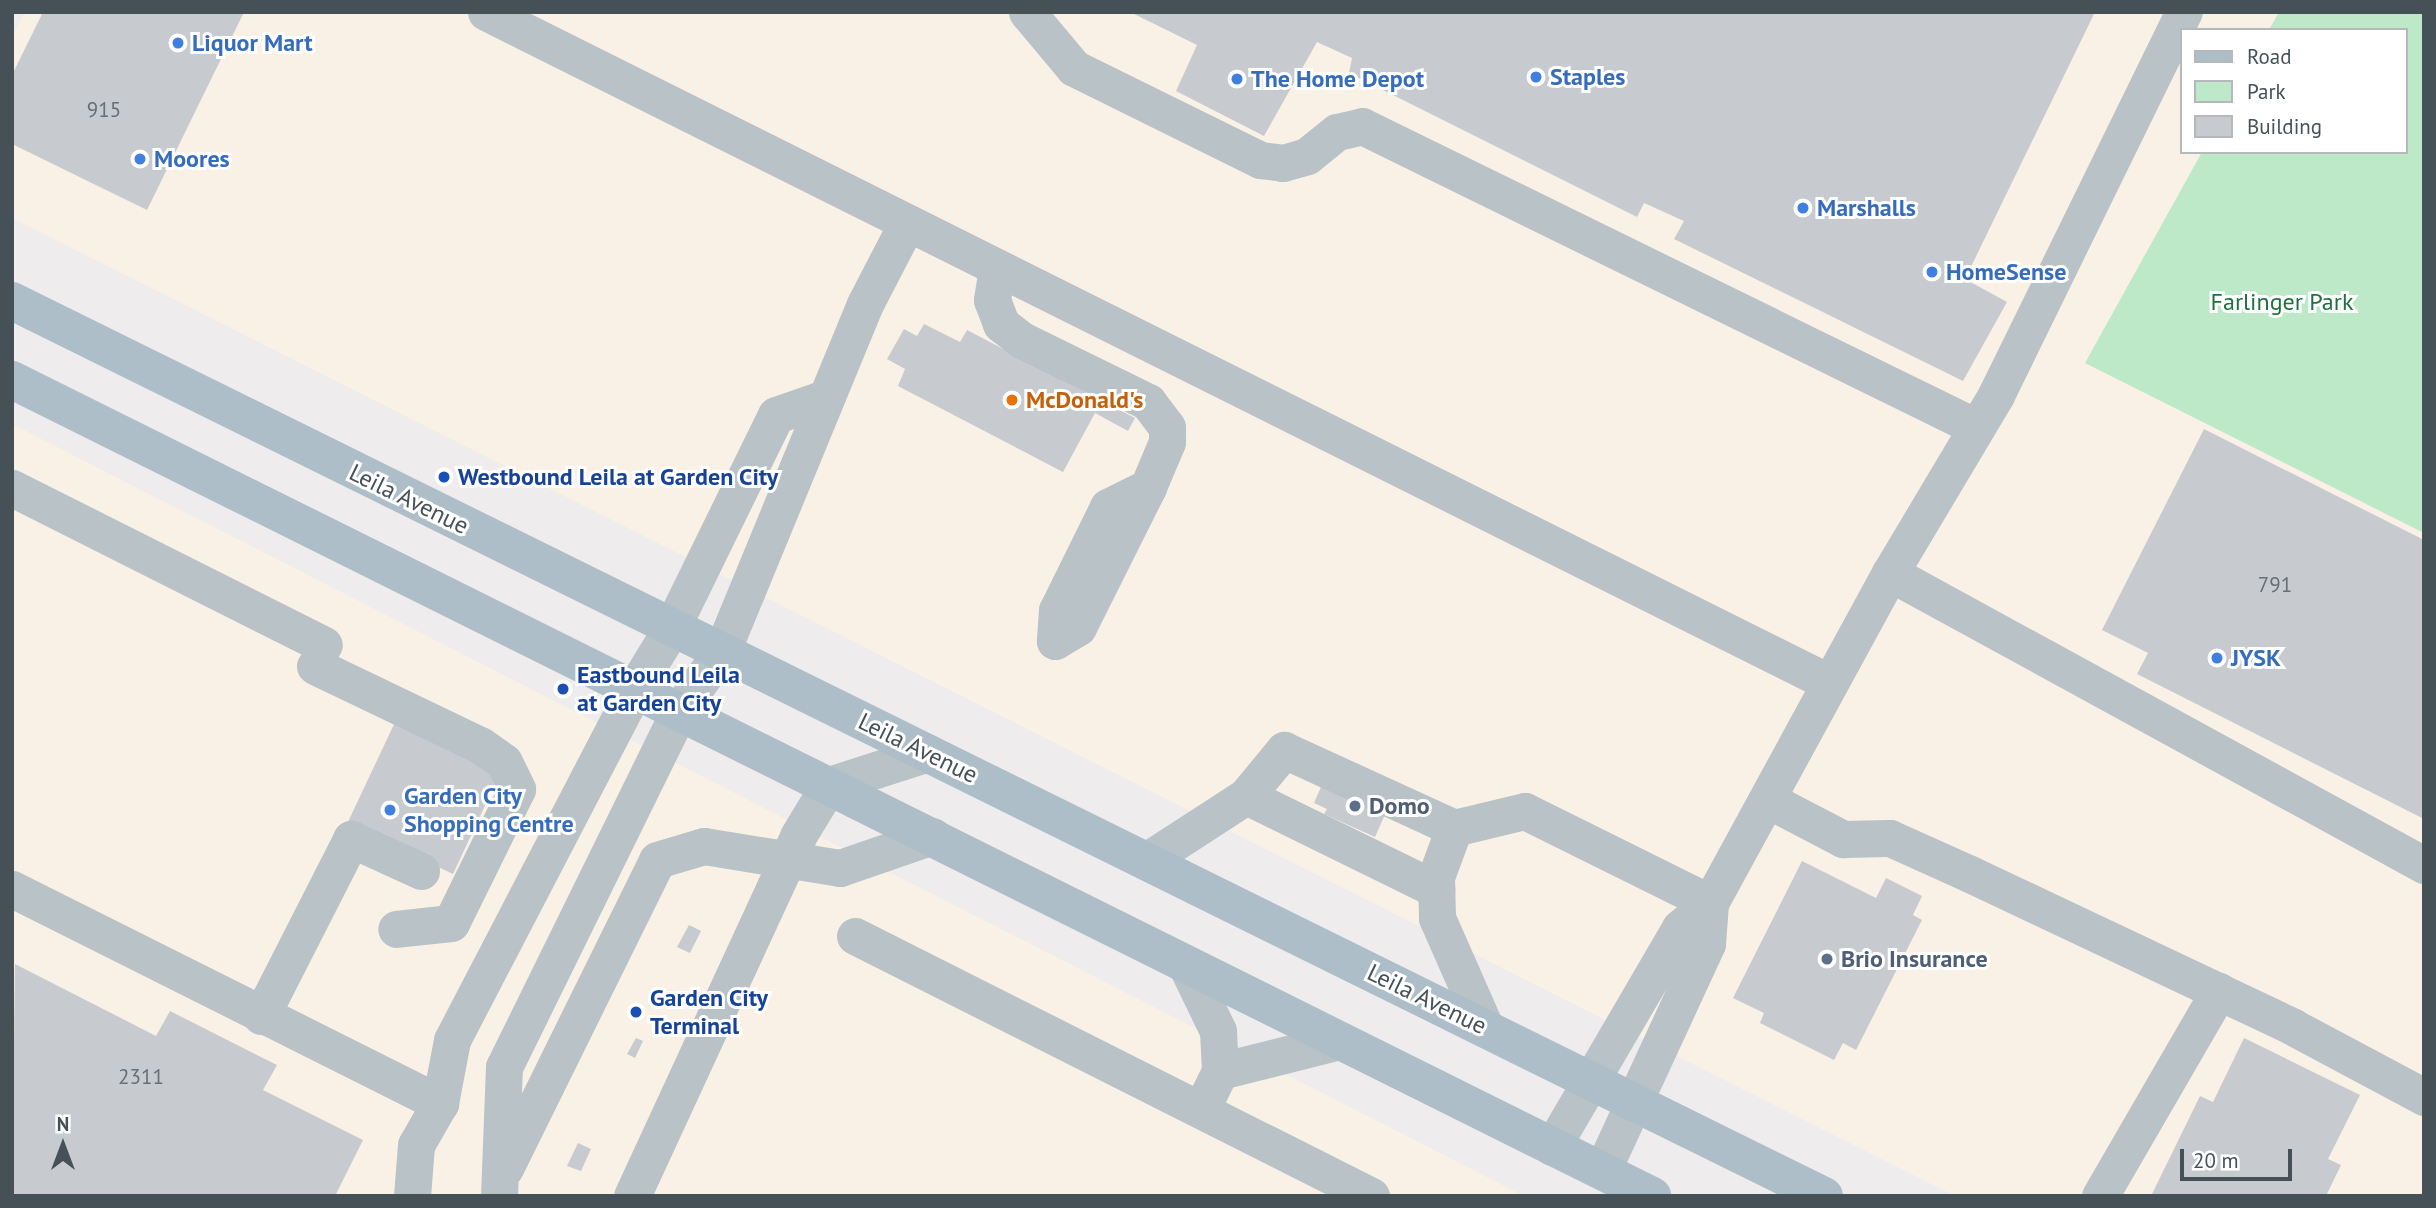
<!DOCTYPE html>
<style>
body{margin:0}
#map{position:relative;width:2436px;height:1208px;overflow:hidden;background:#eeecec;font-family:"PT Sans",sans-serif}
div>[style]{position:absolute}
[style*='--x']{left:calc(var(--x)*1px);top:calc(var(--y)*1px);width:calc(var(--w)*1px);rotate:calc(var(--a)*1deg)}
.commercial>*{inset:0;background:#f9f1e5}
.green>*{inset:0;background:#bde9c9}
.building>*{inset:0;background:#c7cace}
.minor>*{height:37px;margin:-18.5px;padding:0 18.5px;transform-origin:18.5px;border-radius:18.5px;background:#b8c2c7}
.major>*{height:38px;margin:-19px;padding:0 19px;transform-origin:19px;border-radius:19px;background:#adbec9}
.dots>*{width:19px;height:19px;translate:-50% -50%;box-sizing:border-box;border:4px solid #fff;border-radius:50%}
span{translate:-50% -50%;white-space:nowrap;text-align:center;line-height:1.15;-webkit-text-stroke:6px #fff;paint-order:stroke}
.number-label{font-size:21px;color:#666f75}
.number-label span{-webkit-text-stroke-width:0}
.shop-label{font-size:24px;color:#366cbe;font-weight:700}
.left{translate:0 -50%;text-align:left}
.park-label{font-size:24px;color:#1e713e}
.food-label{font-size:24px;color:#c56008;font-weight:700}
.transit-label{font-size:24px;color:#164399;font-weight:700}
.street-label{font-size:24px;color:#465157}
.service-label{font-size:24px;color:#4e5e75;font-weight:700}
.frame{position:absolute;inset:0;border:14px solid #465157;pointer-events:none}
.legend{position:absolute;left:2180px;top:28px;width:228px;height:126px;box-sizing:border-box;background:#fff;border:2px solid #b5b9bc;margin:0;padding:9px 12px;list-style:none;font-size:21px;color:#465157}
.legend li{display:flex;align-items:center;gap:14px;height:35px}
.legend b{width:35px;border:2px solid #b5b9bc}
.north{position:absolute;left:28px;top:1110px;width:70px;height:70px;-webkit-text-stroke:5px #fff;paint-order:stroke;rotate:0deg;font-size:19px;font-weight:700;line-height:28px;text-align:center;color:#465157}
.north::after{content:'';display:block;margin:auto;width:24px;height:32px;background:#465157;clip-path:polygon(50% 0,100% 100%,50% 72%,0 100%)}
.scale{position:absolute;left:2180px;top:1149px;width:112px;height:32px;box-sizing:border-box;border:4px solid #465157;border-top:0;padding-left:9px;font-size:21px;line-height:24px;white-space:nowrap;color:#465157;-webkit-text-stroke:5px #fff;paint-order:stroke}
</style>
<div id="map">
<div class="commercial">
<i style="clip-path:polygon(25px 12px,2279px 12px,2269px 30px,2182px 30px,2182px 152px,2202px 152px,2086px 363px,2424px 533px,2424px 1188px,2417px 1196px,1955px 1196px,12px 218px,12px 36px)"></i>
<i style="clip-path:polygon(12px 424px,1524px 1196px,12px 1196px)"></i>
</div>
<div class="green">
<i style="clip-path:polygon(2279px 12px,2424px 12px,2424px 533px,2085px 363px,2202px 152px,2406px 152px,2406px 30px,2269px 30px)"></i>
</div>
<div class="building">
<i style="clip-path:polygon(43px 12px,244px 12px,147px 210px,12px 144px,12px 75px)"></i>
<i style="clip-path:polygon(1130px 12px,2095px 12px,1965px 279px,2007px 302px,1963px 381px,1674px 239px,1684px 221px,1644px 203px,1637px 217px,1349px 73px,1352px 58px,1317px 42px,1264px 136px,1176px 91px,1197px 45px)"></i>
<i style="clip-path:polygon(924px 324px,960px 342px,967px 330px,1135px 418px,1128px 431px,1095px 413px,1063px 472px,898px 386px,905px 369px,887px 359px,904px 329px,917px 336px)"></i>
<i style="clip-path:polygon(2204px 429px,2424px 540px,2424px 819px,2137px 674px,2148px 653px,2102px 630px)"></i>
<i style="clip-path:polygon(397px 718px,491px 762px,496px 782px,453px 874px,347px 824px)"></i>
<i style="clip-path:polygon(1324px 780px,1390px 803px,1375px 837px,1324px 814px,1327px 809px,1314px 803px)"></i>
<i style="clip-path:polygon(1802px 861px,1876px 898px,1886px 878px,1922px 896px,1913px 915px,1922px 920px,1856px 1050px,1843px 1043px,1834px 1060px,1760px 1023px,1764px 1013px,1733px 998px)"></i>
<i style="clip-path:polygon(689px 925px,701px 931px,690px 953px,677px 947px)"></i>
<i style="clip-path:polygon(15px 964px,156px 1036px,170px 1011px,277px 1065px,263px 1090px,363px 1140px,335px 1196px,12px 1196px)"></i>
<i style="clip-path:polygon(636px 1038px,643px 1041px,635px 1058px,627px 1054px)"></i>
<i style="clip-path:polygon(2244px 1038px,2360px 1095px,2328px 1159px,2341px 1165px,2326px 1196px,2151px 1196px,2200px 1096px,2213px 1102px)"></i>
<i style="clip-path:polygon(578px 1143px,591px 1149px,581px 1171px,567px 1166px)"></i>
</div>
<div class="minor">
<i style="--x:486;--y:12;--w:1502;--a:26.53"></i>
<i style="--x:1027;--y:12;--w:73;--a:50"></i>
<i style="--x:1074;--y:68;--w:208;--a:26.3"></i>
<i style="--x:1260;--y:160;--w:23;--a:7"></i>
<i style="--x:1283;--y:163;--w:25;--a:-16"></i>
<i style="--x:1307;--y:156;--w:38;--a:-39"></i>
<i style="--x:1337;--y:132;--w:26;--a:-13"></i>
<i style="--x:1362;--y:126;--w:684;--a:26.12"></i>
<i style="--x:997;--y:268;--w:32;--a:99"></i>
<i style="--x:992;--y:300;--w:26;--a:69"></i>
<i style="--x:1001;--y:324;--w:24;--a:38"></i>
<i style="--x:1020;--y:339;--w:143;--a:26.2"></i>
<i style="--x:1148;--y:402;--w:31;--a:53"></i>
<i style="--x:1167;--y:427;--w:15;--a:90"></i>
<i style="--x:1167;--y:442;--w:49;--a:112.9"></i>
<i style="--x:1148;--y:487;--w:45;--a:153.4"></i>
<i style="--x:1108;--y:507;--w:115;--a:116.3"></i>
<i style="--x:1057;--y:610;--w:31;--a:94"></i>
<i style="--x:12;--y:488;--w:349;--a:26.7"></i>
<i style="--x:1890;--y:573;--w:609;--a:28.67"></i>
<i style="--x:1055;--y:641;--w:27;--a:-31"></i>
<i style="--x:1078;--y:627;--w:157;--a:-63.4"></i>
<i style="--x:315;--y:666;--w:183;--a:25.6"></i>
<i style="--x:480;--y:745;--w:29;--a:35"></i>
<i style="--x:504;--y:762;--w:30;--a:64"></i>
<i style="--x:517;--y:789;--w:149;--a:116.2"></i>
<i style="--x:451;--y:923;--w:55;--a:173.8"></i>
<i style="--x:1246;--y:796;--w:212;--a:26.1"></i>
<i style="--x:1768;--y:800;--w:85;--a:27.5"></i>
<i style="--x:1843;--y:839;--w:47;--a:-1.2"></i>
<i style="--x:1890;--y:838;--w:88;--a:24.2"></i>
<i style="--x:1970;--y:874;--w:357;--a:25.3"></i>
<i style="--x:2293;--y:1027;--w:149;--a:28.1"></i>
<i style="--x:1454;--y:828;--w:52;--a:110.2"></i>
<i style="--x:1436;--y:877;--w:41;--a:88.6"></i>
<i style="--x:1437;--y:918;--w:119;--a:66.2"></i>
<i style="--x:1146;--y:861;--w:119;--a:-33"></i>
<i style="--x:1246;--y:796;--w:60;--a:-50.4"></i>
<i style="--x:1284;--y:750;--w:187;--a:24.6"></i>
<i style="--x:1454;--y:828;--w:73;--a:-13.5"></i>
<i style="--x:1525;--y:811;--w:207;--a:26.4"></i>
<i style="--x:12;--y:889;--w:479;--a:26.6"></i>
<i style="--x:855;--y:936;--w:578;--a:26.74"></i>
<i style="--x:1186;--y:965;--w:73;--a:64.1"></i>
<i style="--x:1218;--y:1031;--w:40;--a:87.1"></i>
<i style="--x:1220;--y:1071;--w:43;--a:116"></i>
<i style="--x:261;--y:1016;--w:199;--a:-63"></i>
<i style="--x:351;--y:839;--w:77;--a:24.6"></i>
<i style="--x:1220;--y:1071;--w:123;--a:-14.1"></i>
<i style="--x:1552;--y:1147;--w:254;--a:-59.7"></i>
<i style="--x:1680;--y:928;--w:39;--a:-40"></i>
<i style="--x:1710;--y:903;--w:376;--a:-61.4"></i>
<i style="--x:1890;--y:573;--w:207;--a:-59.2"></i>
<i style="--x:1996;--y:395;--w:427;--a:-63.9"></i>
<i style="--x:505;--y:1168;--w:343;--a:-63.7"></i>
<i style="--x:657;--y:860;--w:49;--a:-16.6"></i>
<i style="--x:704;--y:846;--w:138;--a:9.2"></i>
<i style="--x:840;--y:868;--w:98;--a:-19"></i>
<i style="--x:1602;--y:1171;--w:250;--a:-65.2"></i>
<i style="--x:1707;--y:944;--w:41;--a:-85.8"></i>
<i style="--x:412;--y:1196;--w:51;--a:-85.5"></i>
<i style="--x:416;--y:1145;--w:48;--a:-60.3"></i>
<i style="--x:440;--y:1103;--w:64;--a:-79.2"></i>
<i style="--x:452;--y:1040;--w:397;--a:-62.5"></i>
<i style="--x:635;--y:688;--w:69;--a:-58.6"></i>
<i style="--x:671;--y:629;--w:238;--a:-63.9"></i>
<i style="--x:776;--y:415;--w:52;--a:-19.1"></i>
<i style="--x:499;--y:1196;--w:129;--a:-87.8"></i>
<i style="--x:504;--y:1067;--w:399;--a:-63.8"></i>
<i style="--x:680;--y:709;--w:72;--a:-54.1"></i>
<i style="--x:722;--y:651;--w:375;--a:-67.6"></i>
<i style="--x:865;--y:304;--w:91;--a:-62.6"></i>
<i style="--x:632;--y:1196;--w:396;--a:-65.2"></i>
<i style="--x:798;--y:836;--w:60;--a:-58.7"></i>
<i style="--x:829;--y:785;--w:104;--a:-17.9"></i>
<i style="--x:2100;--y:1196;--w:237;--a:-59.9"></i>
</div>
<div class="major">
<i style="--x:12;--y:301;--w:2021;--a:26.29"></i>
<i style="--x:12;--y:380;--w:1832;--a:26.45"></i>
</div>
<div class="dots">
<i style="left:178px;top:43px;background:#3f7fe0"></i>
<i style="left:1536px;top:77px;background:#3f7fe0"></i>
<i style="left:1237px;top:79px;background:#3f7fe0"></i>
<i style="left:140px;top:159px;background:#3f7fe0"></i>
<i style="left:1803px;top:208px;background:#3f7fe0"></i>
<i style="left:1932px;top:272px;background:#3f7fe0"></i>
<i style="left:1012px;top:400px;background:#e8710a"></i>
<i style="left:444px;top:477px;background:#1a4fb4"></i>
<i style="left:2217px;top:658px;background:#3f7fe0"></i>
<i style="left:563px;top:689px;background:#1a4fb4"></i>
<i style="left:1355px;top:806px;background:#5c6f8a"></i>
<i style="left:390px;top:810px;background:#3f7fe0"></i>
<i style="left:1827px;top:959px;background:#5c6f8a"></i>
<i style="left:636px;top:1012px;background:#1a4fb4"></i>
</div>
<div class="number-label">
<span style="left:104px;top:110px">915</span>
<span style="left:2275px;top:585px">791</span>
<span style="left:141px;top:1077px">2311</span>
</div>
<div class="shop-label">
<span class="left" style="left:192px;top:43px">Liquor Mart</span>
<span class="left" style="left:1550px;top:77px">Staples</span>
<span class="left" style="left:1251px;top:79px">The Home Depot</span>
<span class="left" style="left:154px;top:159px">Moores</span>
<span class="left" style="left:1817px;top:208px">Marshalls</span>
<span class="left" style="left:1946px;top:272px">HomeSense</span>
<span class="left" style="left:2231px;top:658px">JYSK</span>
<span class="left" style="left:404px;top:810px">Garden City<br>Shopping Centre</span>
</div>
<div class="park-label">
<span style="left:2282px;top:302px">Farlinger Park</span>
</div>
<div class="food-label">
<span class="left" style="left:1026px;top:400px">McDonald's</span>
</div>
<div class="transit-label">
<span class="left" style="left:458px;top:477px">Westbound Leila at Garden City</span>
<span class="left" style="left:577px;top:689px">Eastbound Leila<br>at Garden City</span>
<span class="left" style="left:650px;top:1012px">Garden City<br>Terminal</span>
</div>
<div class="street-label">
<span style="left:409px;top:499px;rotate:26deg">Leila Avenue</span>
<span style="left:918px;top:748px;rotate:26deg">Leila Avenue</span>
<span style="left:1427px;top:999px;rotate:26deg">Leila Avenue</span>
</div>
<div class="service-label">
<span class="left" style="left:1369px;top:806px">Domo</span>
<span class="left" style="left:1841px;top:959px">Brio Insurance</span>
</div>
<div class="frame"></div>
<ul class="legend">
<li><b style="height:9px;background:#adbec9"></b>Road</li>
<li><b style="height:19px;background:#bde9c9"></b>Park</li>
<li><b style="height:19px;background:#c7cace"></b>Building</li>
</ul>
<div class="north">N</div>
<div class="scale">20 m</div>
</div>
